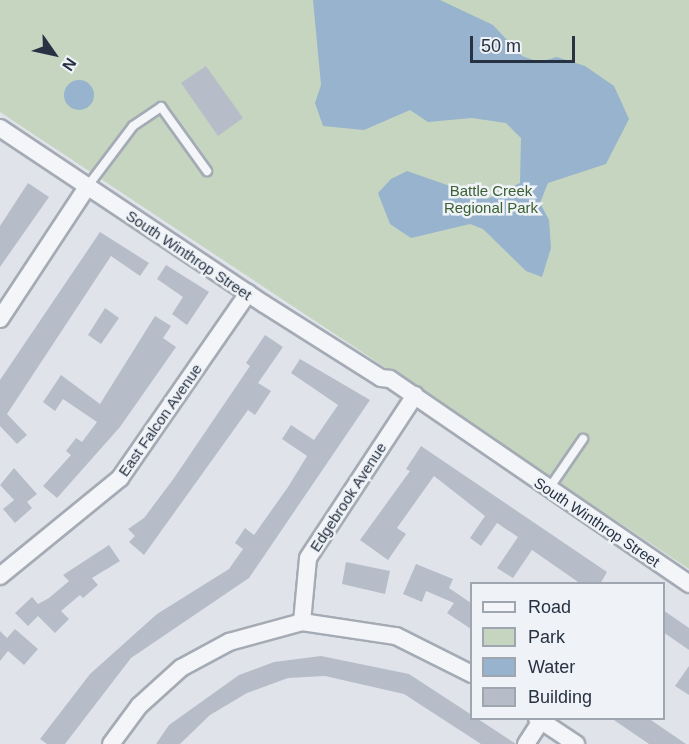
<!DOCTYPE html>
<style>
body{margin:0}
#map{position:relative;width:689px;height:744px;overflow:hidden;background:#e0e4ea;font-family:Helvetica,sans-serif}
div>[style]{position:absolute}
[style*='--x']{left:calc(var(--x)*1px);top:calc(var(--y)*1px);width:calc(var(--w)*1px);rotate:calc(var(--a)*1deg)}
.green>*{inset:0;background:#c6d5c0}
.water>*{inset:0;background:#97b3cd}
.round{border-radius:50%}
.building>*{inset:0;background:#b6bdc8}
.roads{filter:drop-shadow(2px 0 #a5abb5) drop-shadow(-2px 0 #a5abb5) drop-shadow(0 2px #a5abb5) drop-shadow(0 -2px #a5abb5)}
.lane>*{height:8px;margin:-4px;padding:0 4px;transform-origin:4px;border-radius:4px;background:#f3f5f8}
.street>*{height:16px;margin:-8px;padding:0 8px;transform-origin:8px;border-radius:8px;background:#f3f5f8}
span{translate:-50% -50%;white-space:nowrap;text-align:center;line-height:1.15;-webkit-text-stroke:5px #eff3f7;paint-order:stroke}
.park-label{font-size:15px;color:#3c6033}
.street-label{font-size:15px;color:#273243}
.legend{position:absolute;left:470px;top:582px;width:195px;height:138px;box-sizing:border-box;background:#eff3f7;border:2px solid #9fa6af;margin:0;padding:8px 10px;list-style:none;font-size:18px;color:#273243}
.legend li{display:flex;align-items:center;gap:12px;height:30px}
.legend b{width:30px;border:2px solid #9fa6af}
.north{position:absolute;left:24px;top:24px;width:60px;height:60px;-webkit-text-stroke:4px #eff3f7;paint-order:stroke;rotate:124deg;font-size:16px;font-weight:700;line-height:24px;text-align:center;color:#273243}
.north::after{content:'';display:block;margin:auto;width:21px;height:27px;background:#273243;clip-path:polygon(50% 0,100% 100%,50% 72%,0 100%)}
.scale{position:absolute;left:470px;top:36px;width:105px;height:27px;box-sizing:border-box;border:3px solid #273243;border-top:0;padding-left:8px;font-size:18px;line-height:21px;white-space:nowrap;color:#273243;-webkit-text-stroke:4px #eff3f7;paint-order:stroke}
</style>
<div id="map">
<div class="green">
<i style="clip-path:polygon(0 0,689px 0,689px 569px,0 112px)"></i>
</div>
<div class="water">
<i style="clip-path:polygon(313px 0,440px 0,493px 25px,522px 56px,539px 62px,557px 57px,585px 66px,614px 86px,629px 119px,606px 164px,548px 183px,540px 203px,549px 220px,551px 248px,542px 277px,526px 271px,483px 229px,470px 224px,411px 238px,390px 224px,378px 193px,391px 179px,407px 171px,487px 199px,520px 183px,521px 138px,506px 123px,472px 118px,428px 122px,410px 110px,364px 130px,323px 126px,315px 103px,321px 85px)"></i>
<i class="round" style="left:64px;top:80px;width:30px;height:30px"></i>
</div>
<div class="building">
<i style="clip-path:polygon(206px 66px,243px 118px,218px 136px,181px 83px)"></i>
<i style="clip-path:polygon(28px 183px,49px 197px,0 267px,0 226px)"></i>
<i style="clip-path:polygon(100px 232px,149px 263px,140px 276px,111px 256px,7px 414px,27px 435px,17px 444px,0 426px,0 380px)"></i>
<i style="clip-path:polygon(166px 265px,209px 292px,187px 325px,172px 314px,183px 297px,157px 279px)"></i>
<i style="clip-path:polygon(105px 308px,119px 318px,101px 344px,88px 335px)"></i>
<i style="clip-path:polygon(155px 316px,171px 326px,163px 338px,176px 347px,120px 427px,57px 498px,43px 486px,71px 455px,66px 451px,76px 438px,82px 442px,97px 422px,63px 399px,55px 411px,43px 402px,61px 375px,100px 404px)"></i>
<i style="clip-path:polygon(265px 335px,283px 347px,258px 383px,271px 391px,255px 415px,248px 410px,144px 555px,129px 542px,135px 536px,128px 529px,144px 518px,174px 478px,250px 366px,246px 363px)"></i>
<i style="clip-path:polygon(300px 359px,370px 400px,249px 578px,131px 658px,65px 744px,47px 744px,40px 739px,90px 674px,157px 614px,229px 569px,243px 549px,235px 543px,245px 528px,254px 535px,288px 487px,307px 456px,282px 439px,291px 425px,314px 440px,338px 405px,291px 373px)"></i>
<i style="clip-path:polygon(421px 446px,607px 572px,600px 584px,581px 584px,532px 550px,513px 578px,497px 568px,518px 537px,497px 523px,481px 546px,470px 538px,485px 516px,434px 476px,397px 528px,406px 534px,388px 560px,360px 540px,410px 471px,406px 469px)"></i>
<i style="clip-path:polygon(14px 468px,37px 494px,27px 502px,32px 508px,15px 523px,3px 509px,14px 500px,0 485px)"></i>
<i style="clip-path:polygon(109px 545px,120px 561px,92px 578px,98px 585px,83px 598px,80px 595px,61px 611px,69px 619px,55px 633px,38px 616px,28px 626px,15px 613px,32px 597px,38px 604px,49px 598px,69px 581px,63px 575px)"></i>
<i style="clip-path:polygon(346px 562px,390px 571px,385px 594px,342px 584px)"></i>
<i style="clip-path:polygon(416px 564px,453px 579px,449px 588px,471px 603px,471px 629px,447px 613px,454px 603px,426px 591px,422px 602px,403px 594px)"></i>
<i style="clip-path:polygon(663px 610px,689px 628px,689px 650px,663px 632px)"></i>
<i style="clip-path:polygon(15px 629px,38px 649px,24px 665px,8px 651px,0 661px,0 631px,7px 638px)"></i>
<i style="clip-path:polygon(321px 656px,409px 674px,516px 744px,481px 744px,404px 694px,325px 676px,288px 678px,247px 693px,210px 715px,180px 744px,156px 744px,169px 725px,239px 675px,274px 662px)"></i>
<i style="clip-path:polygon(689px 666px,689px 695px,675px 686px)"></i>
<i style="clip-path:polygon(611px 718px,648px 718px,686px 744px,649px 744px)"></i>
</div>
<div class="roads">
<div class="lane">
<i style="--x:87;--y:187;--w:76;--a:-53"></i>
<i style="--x:133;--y:126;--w:34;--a:-34"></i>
<i style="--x:161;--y:107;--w:79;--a:54.3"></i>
<i style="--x:548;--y:490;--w:62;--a:-55.5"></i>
</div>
<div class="street">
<i style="--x:0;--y:128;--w:317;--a:33.7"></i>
<i style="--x:264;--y:304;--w:138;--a:32.3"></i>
<i style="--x:381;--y:378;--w:9;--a:6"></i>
<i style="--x:390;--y:379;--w:363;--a:34.4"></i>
<i style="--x:0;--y:319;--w:158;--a:-56.6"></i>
<i style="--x:0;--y:576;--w:155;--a:-39.2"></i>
<i style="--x:120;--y:478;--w:225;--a:-55.3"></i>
<i style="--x:302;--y:622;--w:64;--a:-84.6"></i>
<i style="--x:308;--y:558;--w:195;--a:-56.7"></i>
<i style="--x:537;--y:718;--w:47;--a:33.7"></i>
<i style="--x:111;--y:744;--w:47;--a:-53.6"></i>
<i style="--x:139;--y:706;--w:57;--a:-42.1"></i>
<i style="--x:181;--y:668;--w:55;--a:-28.4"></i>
<i style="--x:229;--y:642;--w:76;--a:-15.3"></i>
<i style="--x:302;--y:622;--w:95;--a:8.5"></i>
<i style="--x:396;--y:636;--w:85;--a:26.6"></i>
<i style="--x:526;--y:744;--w:27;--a:-57"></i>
</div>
</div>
<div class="park-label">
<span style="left:491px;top:199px">Battle Creek<br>Regional Park</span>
</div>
<div class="street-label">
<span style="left:189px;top:255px;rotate:34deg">South Winthrop Street</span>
<span style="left:160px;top:420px;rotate:-55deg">East Falcon Avenue</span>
<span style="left:348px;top:497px;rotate:-57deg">Edgebrook Avenue</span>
<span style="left:597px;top:522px;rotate:34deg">South Winthrop Street</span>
</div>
<ul class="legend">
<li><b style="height:8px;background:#f3f5f8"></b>Road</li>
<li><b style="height:16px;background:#c6d5c0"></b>Park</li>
<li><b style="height:16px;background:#97b3cd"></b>Water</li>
<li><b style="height:16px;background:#b6bdc8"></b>Building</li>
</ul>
<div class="north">N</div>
<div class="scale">50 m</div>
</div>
